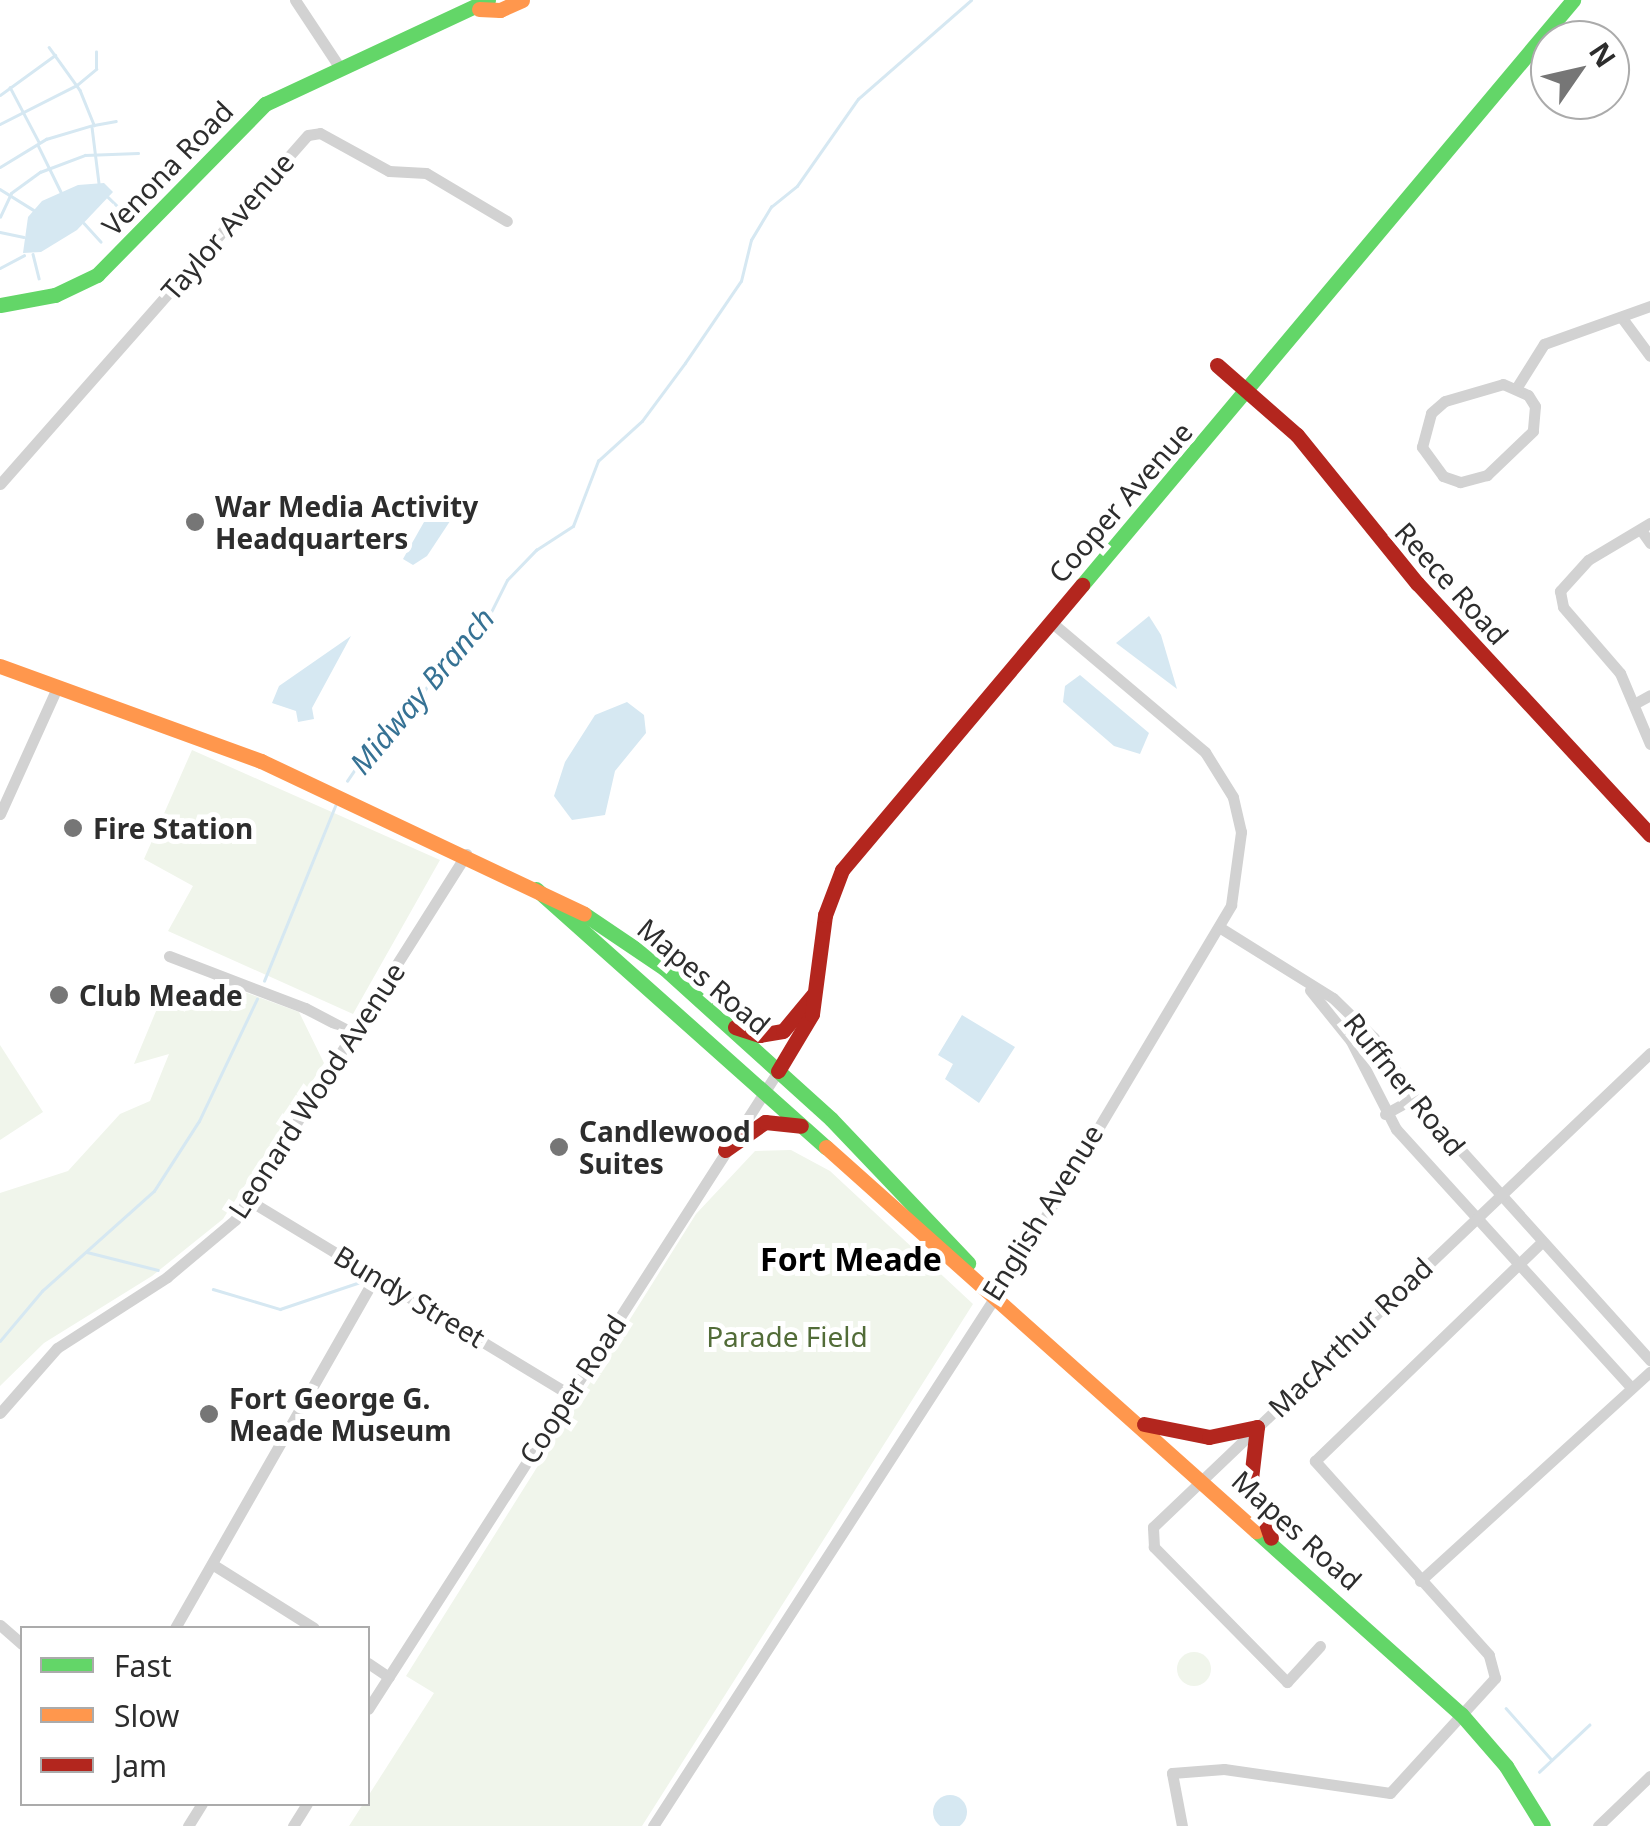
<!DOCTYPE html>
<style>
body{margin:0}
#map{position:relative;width:1650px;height:1826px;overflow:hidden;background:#fff;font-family:"Noto Sans",sans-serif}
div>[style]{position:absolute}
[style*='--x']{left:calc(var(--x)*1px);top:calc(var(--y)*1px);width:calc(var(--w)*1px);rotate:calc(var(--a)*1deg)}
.green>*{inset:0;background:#f0f5eb}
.round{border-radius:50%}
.water>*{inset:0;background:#d6e8f2}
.stream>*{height:2.5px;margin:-1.25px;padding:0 1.25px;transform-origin:1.25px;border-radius:1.25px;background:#d6e8f2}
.street>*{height:11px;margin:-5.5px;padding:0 5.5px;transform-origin:5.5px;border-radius:5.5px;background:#d2d2d2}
.fast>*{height:15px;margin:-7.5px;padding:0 7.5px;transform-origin:7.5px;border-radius:7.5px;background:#63d668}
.slow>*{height:15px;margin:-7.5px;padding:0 7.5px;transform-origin:7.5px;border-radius:7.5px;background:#ff974d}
.jam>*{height:15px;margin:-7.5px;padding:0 7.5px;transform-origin:7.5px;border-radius:7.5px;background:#b3261e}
.dots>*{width:28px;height:28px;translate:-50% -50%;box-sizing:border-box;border:5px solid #fff;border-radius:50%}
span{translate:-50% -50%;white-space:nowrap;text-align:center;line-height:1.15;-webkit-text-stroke:10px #fff;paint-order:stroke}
.street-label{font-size:28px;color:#2d2d2d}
.poi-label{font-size:28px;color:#2d2d2d;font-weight:700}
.left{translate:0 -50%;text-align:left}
.park-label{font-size:28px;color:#526c38}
.water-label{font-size:30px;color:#367294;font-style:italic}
.quarter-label{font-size:32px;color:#000;font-weight:700}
.legend{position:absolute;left:20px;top:1626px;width:350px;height:180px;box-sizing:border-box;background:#fff;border:2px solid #ababab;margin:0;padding:12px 18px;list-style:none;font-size:30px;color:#2d2d2d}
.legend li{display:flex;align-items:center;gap:20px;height:50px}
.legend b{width:50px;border:2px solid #ababab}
.north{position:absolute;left:1530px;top:20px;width:100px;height:100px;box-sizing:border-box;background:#fff;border:2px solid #ababab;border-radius:50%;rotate:56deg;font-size:28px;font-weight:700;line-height:40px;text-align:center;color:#2d2d2d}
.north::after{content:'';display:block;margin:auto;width:35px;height:45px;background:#767676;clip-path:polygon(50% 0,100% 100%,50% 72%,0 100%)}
</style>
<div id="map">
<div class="green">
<i style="clip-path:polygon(192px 750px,440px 860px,353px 1014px,168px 931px,193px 886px,144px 859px)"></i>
<i style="clip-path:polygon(220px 983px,299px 1012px,324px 1063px,223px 1219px,152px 1276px,44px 1343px,0 1386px,0 1193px,68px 1171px,120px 1114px,150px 1101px,169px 1054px,134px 1064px,166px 987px,177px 984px,184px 1012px)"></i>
<i style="clip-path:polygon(0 1045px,43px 1112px,0 1140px)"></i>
<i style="clip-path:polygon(791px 1150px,830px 1171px,973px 1304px,642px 1826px,349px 1826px,434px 1693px,406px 1676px,696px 1214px,755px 1151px)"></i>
<i class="round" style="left:1177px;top:1652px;width:34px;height:34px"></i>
</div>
<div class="water">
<i style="clip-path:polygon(104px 183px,113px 192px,77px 230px,41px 252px,23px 253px,28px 217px,42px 201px,78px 185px)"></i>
<i style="clip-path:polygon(460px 506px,427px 556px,413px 565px,403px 559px,424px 522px)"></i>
<i style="clip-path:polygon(1149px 616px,1161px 635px,1177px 689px,1116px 643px)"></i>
<i style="clip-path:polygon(351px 636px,312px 708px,314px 719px,298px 722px,296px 711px,272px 703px,279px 686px)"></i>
<i style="clip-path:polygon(1080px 675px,1149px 733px,1140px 754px,1114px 746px,1063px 702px,1065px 686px)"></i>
<i style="clip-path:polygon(627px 702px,644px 715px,646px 733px,615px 771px,605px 815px,572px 820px,554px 796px,565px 762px,595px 715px)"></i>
<i style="clip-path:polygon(962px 1015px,1015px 1047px,979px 1103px,945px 1079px,953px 1064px,938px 1055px)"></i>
<i class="round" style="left:933px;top:1795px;width:34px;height:34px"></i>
</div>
<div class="stream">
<i style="--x:49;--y:47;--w:53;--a:54.2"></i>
<i style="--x:80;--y:90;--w:38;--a:68"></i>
<i style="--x:94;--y:125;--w:22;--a:-10"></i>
<i style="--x:10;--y:87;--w:62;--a:62.2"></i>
<i style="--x:0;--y:95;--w:68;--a:-36"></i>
<i style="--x:0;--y:124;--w:86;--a:-26.9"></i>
<i style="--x:77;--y:85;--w:25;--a:-40"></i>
<i style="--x:96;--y:69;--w:17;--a:-90"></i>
<i style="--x:92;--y:127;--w:56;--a:82.9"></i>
<i style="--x:38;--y:145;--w:52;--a:63.9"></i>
<i style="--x:0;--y:167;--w:54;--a:-31.3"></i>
<i style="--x:46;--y:139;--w:49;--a:-16.6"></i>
<i style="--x:0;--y:189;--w:39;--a:32"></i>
<i style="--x:108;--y:197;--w:28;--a:44"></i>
<i style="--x:0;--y:217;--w:26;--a:-65"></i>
<i style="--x:11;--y:193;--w:36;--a:-36"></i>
<i style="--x:40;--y:172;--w:48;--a:-20.7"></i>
<i style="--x:85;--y:155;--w:53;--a:-2.2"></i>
<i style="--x:84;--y:223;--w:25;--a:48"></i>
<i style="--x:0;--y:232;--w:24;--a:12"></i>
<i style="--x:33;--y:254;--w:25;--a:76"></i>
<i style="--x:0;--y:268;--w:27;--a:-28"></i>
<i style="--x:347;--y:781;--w:57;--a:-55.8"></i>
<i style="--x:379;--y:734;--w:60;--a:-43"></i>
<i style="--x:423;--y:693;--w:54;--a:-57.8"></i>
<i style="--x:452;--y:647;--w:46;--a:-38.9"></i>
<i style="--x:488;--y:618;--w:42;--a:-63.4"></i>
<i style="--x:507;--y:580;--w:42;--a:-46"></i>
<i style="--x:536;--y:550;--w:44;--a:-33"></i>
<i style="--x:573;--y:526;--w:70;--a:-69"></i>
<i style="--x:598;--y:461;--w:59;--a:-42.3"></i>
<i style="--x:642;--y:421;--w:72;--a:-53.4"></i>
<i style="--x:685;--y:363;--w:99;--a:-55.7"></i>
<i style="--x:741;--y:281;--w:42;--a:-76.3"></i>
<i style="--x:751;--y:240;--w:39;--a:-59"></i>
<i style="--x:771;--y:207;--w:33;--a:-39"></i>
<i style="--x:797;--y:186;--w:106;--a:-55"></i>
<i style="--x:858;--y:99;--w:150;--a:-41.2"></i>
<i style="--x:264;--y:981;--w:189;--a:-67.9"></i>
<i style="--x:87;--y:1252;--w:73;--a:14.2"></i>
<i style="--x:213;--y:1289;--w:70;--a:16.6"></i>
<i style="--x:280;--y:1309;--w:88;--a:-18.6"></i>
<i style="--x:0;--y:1341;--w:65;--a:-50"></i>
<i style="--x:42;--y:1291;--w:150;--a:-41.8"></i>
<i style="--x:154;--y:1191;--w:83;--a:-57.3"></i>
<i style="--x:199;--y:1121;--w:135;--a:-64.6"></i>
<i style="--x:1506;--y:1708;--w:69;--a:48.5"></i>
<i style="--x:1539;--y:1772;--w:69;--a:-43.2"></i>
</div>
<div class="street">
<i style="--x:295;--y:0;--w:82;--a:56.5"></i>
<i style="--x:1622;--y:318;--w:47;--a:53.6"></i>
<i style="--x:1503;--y:384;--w:27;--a:24"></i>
<i style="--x:1528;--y:395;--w:13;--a:58"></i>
<i style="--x:1535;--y:406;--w:25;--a:95"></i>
<i style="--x:1533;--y:431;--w:64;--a:136.3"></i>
<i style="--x:1487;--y:475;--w:28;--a:165"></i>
<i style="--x:1460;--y:482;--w:18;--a:-161"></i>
<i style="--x:1443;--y:476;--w:36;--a:-126"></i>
<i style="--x:1422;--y:447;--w:35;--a:-75"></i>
<i style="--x:1431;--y:413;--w:18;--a:-41"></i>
<i style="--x:1445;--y:401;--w:60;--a:-16.3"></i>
<i style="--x:1517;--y:387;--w:51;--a:-57.9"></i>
<i style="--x:1544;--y:344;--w:113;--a:-19.7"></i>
<i style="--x:0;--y:484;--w:465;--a:-48.6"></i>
<i style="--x:308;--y:135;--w:12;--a:-9"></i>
<i style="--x:320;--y:133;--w:79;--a:28.8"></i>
<i style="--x:389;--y:171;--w:37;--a:3"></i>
<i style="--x:426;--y:173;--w:94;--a:30.7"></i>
<i style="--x:1650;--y:523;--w:72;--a:149.2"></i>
<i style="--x:1588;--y:560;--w:42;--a:132.1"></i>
<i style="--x:1560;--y:591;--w:16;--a:79"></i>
<i style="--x:1563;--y:607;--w:87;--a:49.2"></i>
<i style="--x:1620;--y:673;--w:77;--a:67.1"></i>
<i style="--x:1641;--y:530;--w:16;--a:55"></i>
<i style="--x:1634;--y:704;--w:18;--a:-29"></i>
<i style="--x:0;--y:814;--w:138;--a:-65.7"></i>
<i style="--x:1219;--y:927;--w:134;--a:31.9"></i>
<i style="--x:1333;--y:998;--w:57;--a:44.3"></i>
<i style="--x:1374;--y:1038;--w:72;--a:56.3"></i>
<i style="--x:1414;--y:1098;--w:353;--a:48"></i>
<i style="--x:169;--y:956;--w:146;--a:20.9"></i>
<i style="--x:305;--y:1008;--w:56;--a:27.5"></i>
<i style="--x:1310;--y:990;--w:65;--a:51.2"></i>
<i style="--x:1351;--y:1041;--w:99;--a:62.9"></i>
<i style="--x:1396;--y:1129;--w:350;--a:47.7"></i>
<i style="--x:1385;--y:1114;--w:33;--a:-29"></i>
<i style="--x:250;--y:1201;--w:373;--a:31.2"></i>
<i style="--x:0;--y:1413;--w:86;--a:-48.8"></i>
<i style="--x:57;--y:1348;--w:131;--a:-32.8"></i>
<i style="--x:167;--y:1277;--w:89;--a:-40"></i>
<i style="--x:235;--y:1220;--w:433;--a:-57.7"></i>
<i style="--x:212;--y:1564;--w:120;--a:32.1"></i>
<i style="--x:1420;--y:1581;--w:311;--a:-42.3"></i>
<i style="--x:0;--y:1625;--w:29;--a:41"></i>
<i style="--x:175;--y:1628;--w:406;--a:-60.3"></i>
<i style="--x:1320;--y:1646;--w:49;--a:132.5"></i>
<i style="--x:1287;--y:1682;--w:190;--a:-134.6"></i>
<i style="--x:1154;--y:1547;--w:20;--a:-93"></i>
<i style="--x:1153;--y:1527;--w:687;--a:-43.64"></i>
<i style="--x:368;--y:1663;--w:25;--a:34"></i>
<i style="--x:368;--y:1709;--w:758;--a:-57.27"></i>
<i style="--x:188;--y:1826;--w:26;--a:-58"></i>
<i style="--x:293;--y:1826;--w:26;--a:-58"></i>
<i style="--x:653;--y:1826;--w:691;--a:-57.12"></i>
<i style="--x:1028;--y:1246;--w:397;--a:-59.2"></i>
<i style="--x:1231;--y:905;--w:74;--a:-82.2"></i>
<i style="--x:1241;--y:832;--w:36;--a:-103"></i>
<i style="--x:1233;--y:797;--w:53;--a:-121.9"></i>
<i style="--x:1205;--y:752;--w:203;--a:-139.8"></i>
<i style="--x:1182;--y:1826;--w:54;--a:-100.7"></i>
<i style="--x:1172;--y:1773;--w:52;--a:-4.4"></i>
<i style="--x:1224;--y:1769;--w:168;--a:8.2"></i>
<i style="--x:1390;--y:1793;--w:156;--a:-47.6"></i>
<i style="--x:1495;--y:1678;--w:24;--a:-105"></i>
<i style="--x:1489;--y:1655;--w:261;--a:-131.9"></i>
<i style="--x:1315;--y:1461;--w:314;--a:-44"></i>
<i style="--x:1598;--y:1826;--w:72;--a:-43.9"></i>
</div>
<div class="fast">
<i style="--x:0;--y:305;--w:56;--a:-10.3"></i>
<i style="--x:55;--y:295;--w:47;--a:-25.5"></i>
<i style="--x:97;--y:275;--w:240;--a:-45.5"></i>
<i style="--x:265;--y:104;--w:246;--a:-25"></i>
<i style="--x:1082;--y:585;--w:764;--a:-49.99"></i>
<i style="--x:536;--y:889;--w:388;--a:41.7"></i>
<i style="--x:584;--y:914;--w:97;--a:34"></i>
<i style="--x:664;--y:968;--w:225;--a:42.1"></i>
<i style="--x:831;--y:1119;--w:199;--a:46.4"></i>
<i style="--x:1256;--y:1531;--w:275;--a:41.8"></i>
<i style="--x:1461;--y:1714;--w:69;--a:49.1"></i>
<i style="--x:1506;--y:1766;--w:70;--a:58.3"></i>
</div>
<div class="slow">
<i style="--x:479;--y:9;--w:21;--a:3"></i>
<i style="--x:500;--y:10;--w:24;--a:-24"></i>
<i style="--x:0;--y:666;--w:278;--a:20"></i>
<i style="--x:261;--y:761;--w:357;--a:25.3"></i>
<i style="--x:826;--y:1147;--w:577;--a:41.77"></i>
</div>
<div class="jam">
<i style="--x:1217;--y:365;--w:106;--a:41.2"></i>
<i style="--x:1297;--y:435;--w:191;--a:51"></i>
<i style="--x:1417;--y:583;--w:343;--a:47.2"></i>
<i style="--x:735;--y:1027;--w:26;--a:18"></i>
<i style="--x:760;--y:1035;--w:23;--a:-10"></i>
<i style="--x:783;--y:1031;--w:47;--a:-50.2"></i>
<i style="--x:778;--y:1071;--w:66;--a:-59.2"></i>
<i style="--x:812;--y:1014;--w:100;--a:-82.5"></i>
<i style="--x:825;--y:915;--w:48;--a:-69.3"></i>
<i style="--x:842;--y:870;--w:373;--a:-49.9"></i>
<i style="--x:725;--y:1150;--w:49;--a:-35"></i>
<i style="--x:765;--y:1122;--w:36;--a:6"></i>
<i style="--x:1144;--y:1424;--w:66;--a:11.3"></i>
<i style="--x:1209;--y:1437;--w:49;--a:-11.8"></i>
<i style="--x:1257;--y:1427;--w:52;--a:96.6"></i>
<i style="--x:1251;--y:1479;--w:62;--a:71.3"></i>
</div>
<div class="dots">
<i style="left:195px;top:522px;background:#767676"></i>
<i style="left:73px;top:828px;background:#767676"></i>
<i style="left:59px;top:995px;background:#767676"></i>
<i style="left:559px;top:1147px;background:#767676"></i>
<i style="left:209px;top:1414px;background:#767676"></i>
</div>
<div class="street-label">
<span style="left:167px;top:168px;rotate:-46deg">Venona Road</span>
<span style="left:227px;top:226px;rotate:-49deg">Taylor Avenue</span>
<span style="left:1120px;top:502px;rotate:-49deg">Cooper Avenue</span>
<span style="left:1452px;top:583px;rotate:48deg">Reece Road</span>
<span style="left:704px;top:976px;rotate:40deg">Mapes Road</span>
<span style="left:1405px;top:1084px;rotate:51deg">Ruffner Road</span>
<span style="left:316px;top:1090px;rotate:-57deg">Leonard Wood Avenue</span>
<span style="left:1042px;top:1212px;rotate:-58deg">English Avenue</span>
<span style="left:410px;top:1296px;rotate:31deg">Bundy Street</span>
<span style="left:1350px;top:1337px;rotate:-44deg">MacArthur Road</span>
<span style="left:572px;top:1389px;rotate:-57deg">Cooper Road</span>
<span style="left:1297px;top:1530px;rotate:42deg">Mapes Road</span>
</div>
<div class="poi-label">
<span class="left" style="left:215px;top:522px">War Media Activity<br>Headquarters</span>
<span class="left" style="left:93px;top:828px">Fire Station</span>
<span class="left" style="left:79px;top:995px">Club Meade</span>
<span class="left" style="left:579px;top:1147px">Candlewood<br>Suites</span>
<span class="left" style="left:229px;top:1414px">Fort George G.<br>Meade Museum</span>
</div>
<div class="park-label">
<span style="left:787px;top:1336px">Parade Field</span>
</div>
<div class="water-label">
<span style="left:422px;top:691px;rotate:-50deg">Midway Branch</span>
</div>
<div class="quarter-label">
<span style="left:851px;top:1259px">Fort Meade</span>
</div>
<ul class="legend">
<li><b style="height:12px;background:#63d668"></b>Fast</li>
<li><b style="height:12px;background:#ff974d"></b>Slow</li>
<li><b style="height:12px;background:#b3261e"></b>Jam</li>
</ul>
<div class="north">N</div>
</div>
